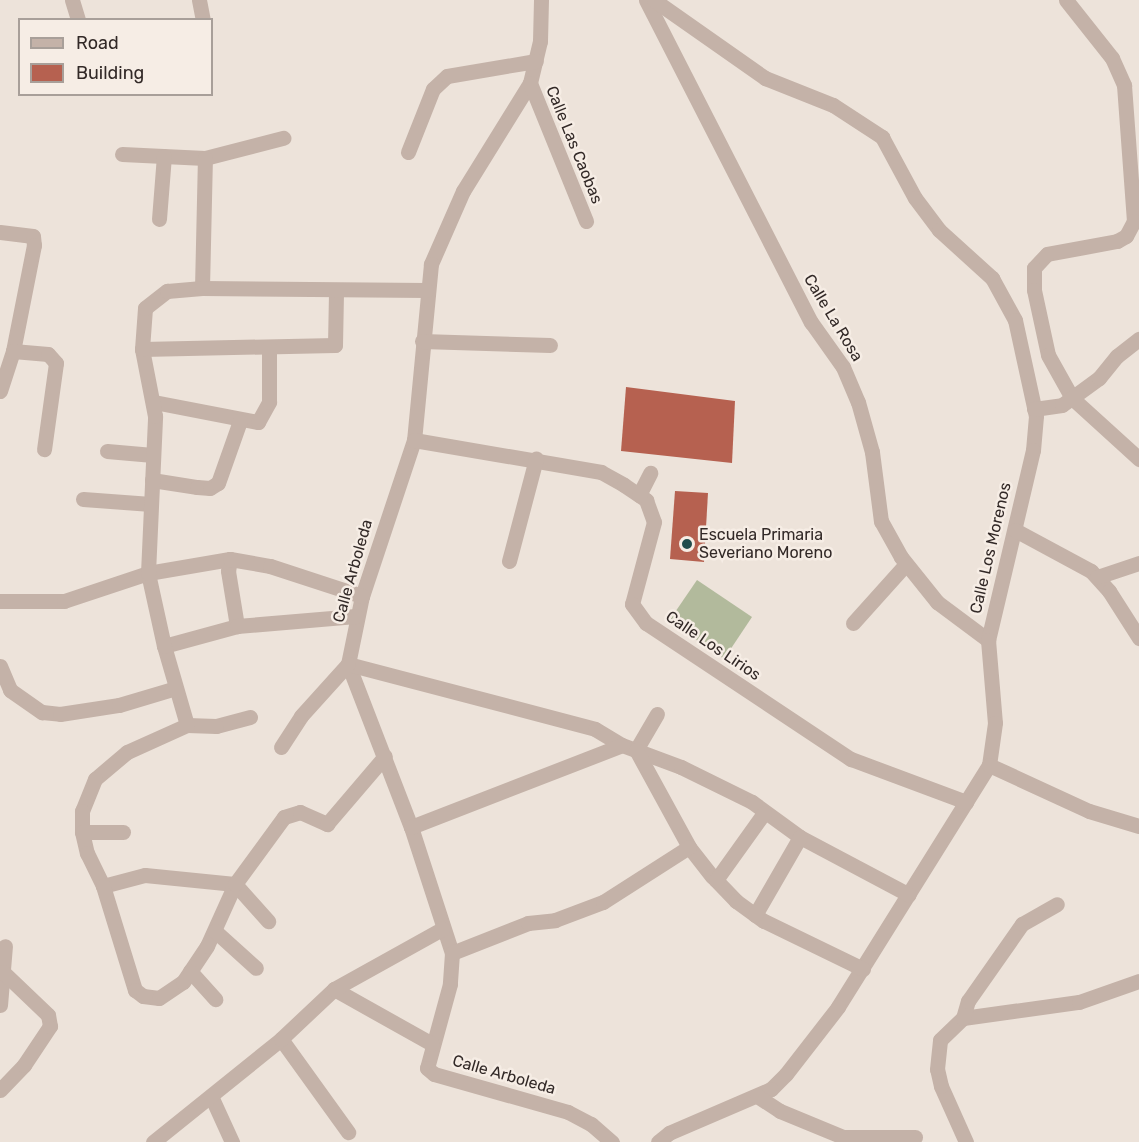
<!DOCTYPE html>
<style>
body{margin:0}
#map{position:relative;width:1139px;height:1142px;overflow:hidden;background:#ede3da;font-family:Rubik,sans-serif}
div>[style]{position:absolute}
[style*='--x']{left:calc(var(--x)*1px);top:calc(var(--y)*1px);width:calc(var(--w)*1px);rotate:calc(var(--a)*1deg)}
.green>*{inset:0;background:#b2ba9c}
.building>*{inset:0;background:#b66150}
.minor>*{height:15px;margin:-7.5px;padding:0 7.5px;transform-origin:7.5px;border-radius:7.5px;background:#c4b2a8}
.dots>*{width:16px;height:16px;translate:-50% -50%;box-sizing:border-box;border:3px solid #f6ede5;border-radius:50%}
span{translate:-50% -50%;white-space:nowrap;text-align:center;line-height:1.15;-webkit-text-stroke:5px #f6ede5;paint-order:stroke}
.street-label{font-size:16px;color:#322927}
.poi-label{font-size:16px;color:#322927}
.left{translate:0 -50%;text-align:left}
.legend{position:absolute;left:18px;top:18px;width:195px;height:78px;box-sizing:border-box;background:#f6ede5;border:2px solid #a89f99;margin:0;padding:8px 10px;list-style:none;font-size:18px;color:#322927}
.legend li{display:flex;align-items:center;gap:12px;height:30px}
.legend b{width:30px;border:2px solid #a89f99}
</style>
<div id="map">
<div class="green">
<i style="clip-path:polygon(697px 580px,752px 617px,724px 659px,669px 621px)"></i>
</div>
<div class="building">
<i style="clip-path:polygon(626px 387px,735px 401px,732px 463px,621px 451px)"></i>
<i style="clip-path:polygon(675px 491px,708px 493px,704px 562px,670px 559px)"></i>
</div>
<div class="minor">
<i style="--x:72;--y:0;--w:21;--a:73"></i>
<i style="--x:199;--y:0;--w:20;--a:79"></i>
<i style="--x:541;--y:0;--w:41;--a:91.4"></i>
<i style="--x:540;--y:41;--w:43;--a:103.4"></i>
<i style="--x:530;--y:83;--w:127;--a:121.8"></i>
<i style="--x:463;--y:191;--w:80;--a:113.7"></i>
<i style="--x:431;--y:264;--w:177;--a:95.5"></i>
<i style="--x:414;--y:440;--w:164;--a:108.4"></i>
<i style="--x:362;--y:596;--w:69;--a:101.6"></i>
<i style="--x:348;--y:664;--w:175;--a:68.9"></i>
<i style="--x:411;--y:827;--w:133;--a:72"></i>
<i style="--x:452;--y:953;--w:31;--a:94"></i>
<i style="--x:450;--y:984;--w:87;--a:105.3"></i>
<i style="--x:427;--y:1068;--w:9;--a:41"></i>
<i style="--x:434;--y:1074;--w:139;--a:15.8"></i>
<i style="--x:568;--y:1112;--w:26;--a:28"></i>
<i style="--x:591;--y:1124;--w:28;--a:41"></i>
<i style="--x:646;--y:0;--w:362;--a:62.9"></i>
<i style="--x:811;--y:322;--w:55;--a:54.6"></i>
<i style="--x:843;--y:367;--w:38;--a:67"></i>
<i style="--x:858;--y:402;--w:52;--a:74.4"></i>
<i style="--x:872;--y:452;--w:70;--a:82.6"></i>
<i style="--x:881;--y:521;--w:41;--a:60.9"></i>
<i style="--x:901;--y:557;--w:58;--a:51.3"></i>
<i style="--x:937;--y:602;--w:64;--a:36.7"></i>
<i style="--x:654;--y:0;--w:136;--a:35.1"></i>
<i style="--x:765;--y:78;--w:73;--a:21.7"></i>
<i style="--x:833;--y:105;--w:59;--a:33.1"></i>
<i style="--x:882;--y:137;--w:69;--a:61.6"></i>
<i style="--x:915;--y:198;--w:40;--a:53"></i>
<i style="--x:939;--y:230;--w:72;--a:42.2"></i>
<i style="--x:992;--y:278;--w:48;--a:61.3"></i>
<i style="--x:1015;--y:320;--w:98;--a:77.7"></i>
<i style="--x:1036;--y:416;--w:34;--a:95"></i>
<i style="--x:1033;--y:450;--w:195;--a:103.3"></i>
<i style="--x:988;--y:640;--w:83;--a:85.2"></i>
<i style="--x:995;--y:723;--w:42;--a:98.1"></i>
<i style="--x:989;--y:765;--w:285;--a:122"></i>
<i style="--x:838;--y:1007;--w:85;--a:127.8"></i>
<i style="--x:786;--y:1074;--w:21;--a:135"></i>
<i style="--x:771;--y:1089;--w:111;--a:156.7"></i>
<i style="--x:669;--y:1133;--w:14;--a:141"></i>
<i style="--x:1066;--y:0;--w:74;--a:51.6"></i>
<i style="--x:1112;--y:58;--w:30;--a:66"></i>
<i style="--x:1124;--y:85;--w:136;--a:85.8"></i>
<i style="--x:1134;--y:221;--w:17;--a:118"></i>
<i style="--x:1126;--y:236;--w:10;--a:151"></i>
<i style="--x:1117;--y:241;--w:71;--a:169.5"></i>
<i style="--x:1047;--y:254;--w:19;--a:133"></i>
<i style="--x:1034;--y:268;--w:22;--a:90"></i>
<i style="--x:1034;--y:290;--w:66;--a:77.8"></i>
<i style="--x:1048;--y:355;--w:49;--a:60.8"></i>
<i style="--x:1072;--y:398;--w:91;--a:42.3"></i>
<i style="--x:530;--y:83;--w:149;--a:67.9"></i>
<i style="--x:408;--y:152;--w:68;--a:-68.4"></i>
<i style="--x:433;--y:89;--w:19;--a:-43"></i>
<i style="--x:447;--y:76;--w:90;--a:-9.6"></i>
<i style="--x:122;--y:154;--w:83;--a:2.8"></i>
<i style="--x:205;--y:158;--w:81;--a:-14.4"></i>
<i style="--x:159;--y:219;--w:63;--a:-85.5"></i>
<i style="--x:0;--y:232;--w:33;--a:7"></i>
<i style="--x:33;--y:236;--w:9;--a:84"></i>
<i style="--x:34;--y:245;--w:108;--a:101.2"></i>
<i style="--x:13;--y:351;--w:42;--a:108"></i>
<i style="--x:202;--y:288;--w:130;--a:-88.7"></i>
<i style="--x:422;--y:341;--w:128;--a:1.8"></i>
<i style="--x:142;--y:349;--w:193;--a:-1.2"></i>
<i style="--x:335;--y:345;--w:54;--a:-88.9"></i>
<i style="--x:13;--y:351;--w:35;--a:5"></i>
<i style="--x:48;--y:354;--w:12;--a:48"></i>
<i style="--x:56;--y:363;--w:87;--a:97.9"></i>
<i style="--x:154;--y:402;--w:106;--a:10.9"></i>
<i style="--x:258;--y:422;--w:23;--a:-61"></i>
<i style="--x:269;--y:402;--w:55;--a:-90"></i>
<i style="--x:1034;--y:409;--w:28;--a:-8"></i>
<i style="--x:1062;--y:405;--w:46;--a:-36.1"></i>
<i style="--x:1099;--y:378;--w:28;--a:-51"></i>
<i style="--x:1117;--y:356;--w:28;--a:-38"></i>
<i style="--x:414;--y:440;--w:190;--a:9.7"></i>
<i style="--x:601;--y:472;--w:26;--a:29"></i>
<i style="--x:624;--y:485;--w:27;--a:34"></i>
<i style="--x:646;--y:500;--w:23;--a:70"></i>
<i style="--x:654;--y:522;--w:85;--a:105"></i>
<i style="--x:632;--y:604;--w:24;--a:54"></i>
<i style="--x:646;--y:623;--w:246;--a:33.6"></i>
<i style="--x:851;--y:759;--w:123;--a:20.5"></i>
<i style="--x:107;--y:451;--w:46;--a:5"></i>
<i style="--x:152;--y:480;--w:46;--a:8.8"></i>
<i style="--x:197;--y:487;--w:13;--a:4"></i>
<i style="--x:210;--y:488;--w:9;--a:-32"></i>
<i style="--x:218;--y:483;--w:66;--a:-70.5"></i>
<i style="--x:639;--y:495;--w:25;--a:-63"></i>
<i style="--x:83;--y:499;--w:68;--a:4.2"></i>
<i style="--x:1015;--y:530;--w:86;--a:28.3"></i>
<i style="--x:1091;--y:571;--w:27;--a:48"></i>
<i style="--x:1109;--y:591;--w:56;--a:57.4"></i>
<i style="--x:230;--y:559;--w:12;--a:99"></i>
<i style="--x:228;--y:571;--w:56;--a:80.7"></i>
<i style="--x:509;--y:561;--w:106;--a:-75.2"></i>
<i style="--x:1097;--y:577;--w:44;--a:-18.4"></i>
<i style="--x:0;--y:601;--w:64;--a:0"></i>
<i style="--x:64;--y:601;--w:89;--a:-18.4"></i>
<i style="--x:148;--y:573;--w:83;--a:-9.7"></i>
<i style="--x:230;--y:559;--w:41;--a:9.9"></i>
<i style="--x:270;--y:566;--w:97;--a:18.1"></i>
<i style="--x:853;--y:623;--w:79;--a:-48.1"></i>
<i style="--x:164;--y:646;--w:76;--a:-15.3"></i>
<i style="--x:237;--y:626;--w:119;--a:-4.8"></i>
<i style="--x:348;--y:664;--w:255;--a:14.7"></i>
<i style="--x:595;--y:729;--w:31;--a:31"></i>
<i style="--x:622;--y:745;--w:63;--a:20.4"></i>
<i style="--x:681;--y:767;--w:79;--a:26.2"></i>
<i style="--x:752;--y:802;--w:59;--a:36.1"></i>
<i style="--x:800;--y:837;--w:123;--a:28"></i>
<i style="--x:0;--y:666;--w:26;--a:67"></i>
<i style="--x:10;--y:690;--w:39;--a:35"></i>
<i style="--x:42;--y:712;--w:18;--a:6"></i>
<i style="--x:60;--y:714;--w:60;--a:-8.7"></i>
<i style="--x:119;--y:705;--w:59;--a:-16.6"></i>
<i style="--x:657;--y:714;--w:42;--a:120.3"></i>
<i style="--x:636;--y:750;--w:111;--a:61.3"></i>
<i style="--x:689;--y:847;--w:37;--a:52"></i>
<i style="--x:712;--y:876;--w:35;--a:46"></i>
<i style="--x:736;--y:901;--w:34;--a:36"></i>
<i style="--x:764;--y:921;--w:110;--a:25.9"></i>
<i style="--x:250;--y:717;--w:35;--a:165"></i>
<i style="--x:216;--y:726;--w:29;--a:-178"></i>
<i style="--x:187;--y:725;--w:66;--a:155.8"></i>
<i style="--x:127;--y:752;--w:42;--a:139.8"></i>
<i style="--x:95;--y:779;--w:35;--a:112"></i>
<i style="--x:82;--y:811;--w:21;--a:90"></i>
<i style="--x:82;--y:832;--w:22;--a:77"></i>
<i style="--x:87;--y:853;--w:37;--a:64"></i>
<i style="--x:103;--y:886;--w:43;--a:-14.7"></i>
<i style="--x:145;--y:875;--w:90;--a:5.7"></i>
<i style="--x:235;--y:884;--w:50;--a:48.3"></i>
<i style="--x:187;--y:725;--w:82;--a:-106.2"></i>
<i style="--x:164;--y:646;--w:75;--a:-102.4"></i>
<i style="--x:148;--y:573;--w:157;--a:-87.4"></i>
<i style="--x:155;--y:416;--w:68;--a:-101"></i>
<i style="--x:142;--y:349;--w:41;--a:-85.8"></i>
<i style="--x:145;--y:308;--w:28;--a:-38"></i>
<i style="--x:167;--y:291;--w:35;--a:-5"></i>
<i style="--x:202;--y:288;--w:224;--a:0.5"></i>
<i style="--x:281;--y:747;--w:37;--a:-57"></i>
<i style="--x:301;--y:716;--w:70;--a:-47.9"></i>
<i style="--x:989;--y:765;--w:110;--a:24.7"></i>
<i style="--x:1089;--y:811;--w:52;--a:16.7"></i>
<i style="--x:411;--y:827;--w:226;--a:-21.2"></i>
<i style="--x:82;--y:832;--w:41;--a:0"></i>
<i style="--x:716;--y:880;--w:82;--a:-54.4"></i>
<i style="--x:103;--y:886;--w:109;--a:72.9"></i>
<i style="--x:135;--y:990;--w:10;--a:37"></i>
<i style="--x:143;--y:996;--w:16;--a:7"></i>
<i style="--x:159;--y:998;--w:29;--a:-34"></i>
<i style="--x:183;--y:982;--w:43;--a:-56.3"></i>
<i style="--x:207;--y:946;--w:68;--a:-65.7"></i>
<i style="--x:235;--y:884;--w:83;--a:-53.8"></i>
<i style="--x:284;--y:817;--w:17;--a:-17"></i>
<i style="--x:300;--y:812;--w:30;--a:24"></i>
<i style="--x:327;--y:824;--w:89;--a:-49.5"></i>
<i style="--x:755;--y:915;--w:90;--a:-60"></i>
<i style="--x:215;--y:931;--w:55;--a:42.1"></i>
<i style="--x:452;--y:953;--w:82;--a:-21.5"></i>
<i style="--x:528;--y:923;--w:27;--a:-6"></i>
<i style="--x:555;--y:920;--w:51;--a:-20.6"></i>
<i style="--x:603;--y:902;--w:102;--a:-32.6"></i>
<i style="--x:190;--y:971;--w:38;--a:48"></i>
<i style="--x:334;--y:989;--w:112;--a:29.3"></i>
<i style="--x:0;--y:1005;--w:59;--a:-85.2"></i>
<i style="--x:963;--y:1018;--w:117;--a:-7.9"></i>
<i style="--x:1079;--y:1002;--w:64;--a:-19.3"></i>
<i style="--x:281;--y:1039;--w:115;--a:54.2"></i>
<i style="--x:0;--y:1090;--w:35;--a:-46"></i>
<i style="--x:24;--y:1065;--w:47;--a:-56.3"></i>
<i style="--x:50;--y:1026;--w:11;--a:-100"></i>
<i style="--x:48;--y:1015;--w:62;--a:-136.3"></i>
<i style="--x:211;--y:1096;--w:51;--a:65.5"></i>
<i style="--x:757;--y:1096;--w:27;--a:33"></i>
<i style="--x:780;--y:1111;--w:68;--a:22.4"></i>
<i style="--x:843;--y:1137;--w:72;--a:0"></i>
<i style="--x:153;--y:1142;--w:164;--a:-38.8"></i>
<i style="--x:281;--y:1039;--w:73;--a:-43.3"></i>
<i style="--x:334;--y:989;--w:124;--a:-29.1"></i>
<i style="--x:966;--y:1142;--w:61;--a:-114.1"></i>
<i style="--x:941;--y:1086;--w:17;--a:-103"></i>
<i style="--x:937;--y:1069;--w:29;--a:-84"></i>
<i style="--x:940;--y:1040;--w:32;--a:-44"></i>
<i style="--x:963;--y:1018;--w:18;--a:-74"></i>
<i style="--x:968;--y:1001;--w:94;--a:-55"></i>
<i style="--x:1022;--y:924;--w:40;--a:-29.7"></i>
</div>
<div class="dots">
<i style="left:687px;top:544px;background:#224d4d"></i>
</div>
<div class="street-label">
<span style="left:574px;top:145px;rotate:68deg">Calle Las Caobas</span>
<span style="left:833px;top:318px;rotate:59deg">Calle La Rosa</span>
<span style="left:991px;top:548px;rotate:-77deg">Calle Los Morenos</span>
<span style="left:353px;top:571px;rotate:-74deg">Calle Arboleda</span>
<span style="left:713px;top:646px;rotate:34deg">Calle Los Lirios</span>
<span style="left:504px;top:1075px;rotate:16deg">Calle Arboleda</span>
</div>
<div class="poi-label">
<span class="left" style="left:699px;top:544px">Escuela Primaria<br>Severiano Moreno</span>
</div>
<ul class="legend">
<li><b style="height:8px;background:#c4b2a8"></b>Road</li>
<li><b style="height:16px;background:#b66150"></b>Building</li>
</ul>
</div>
